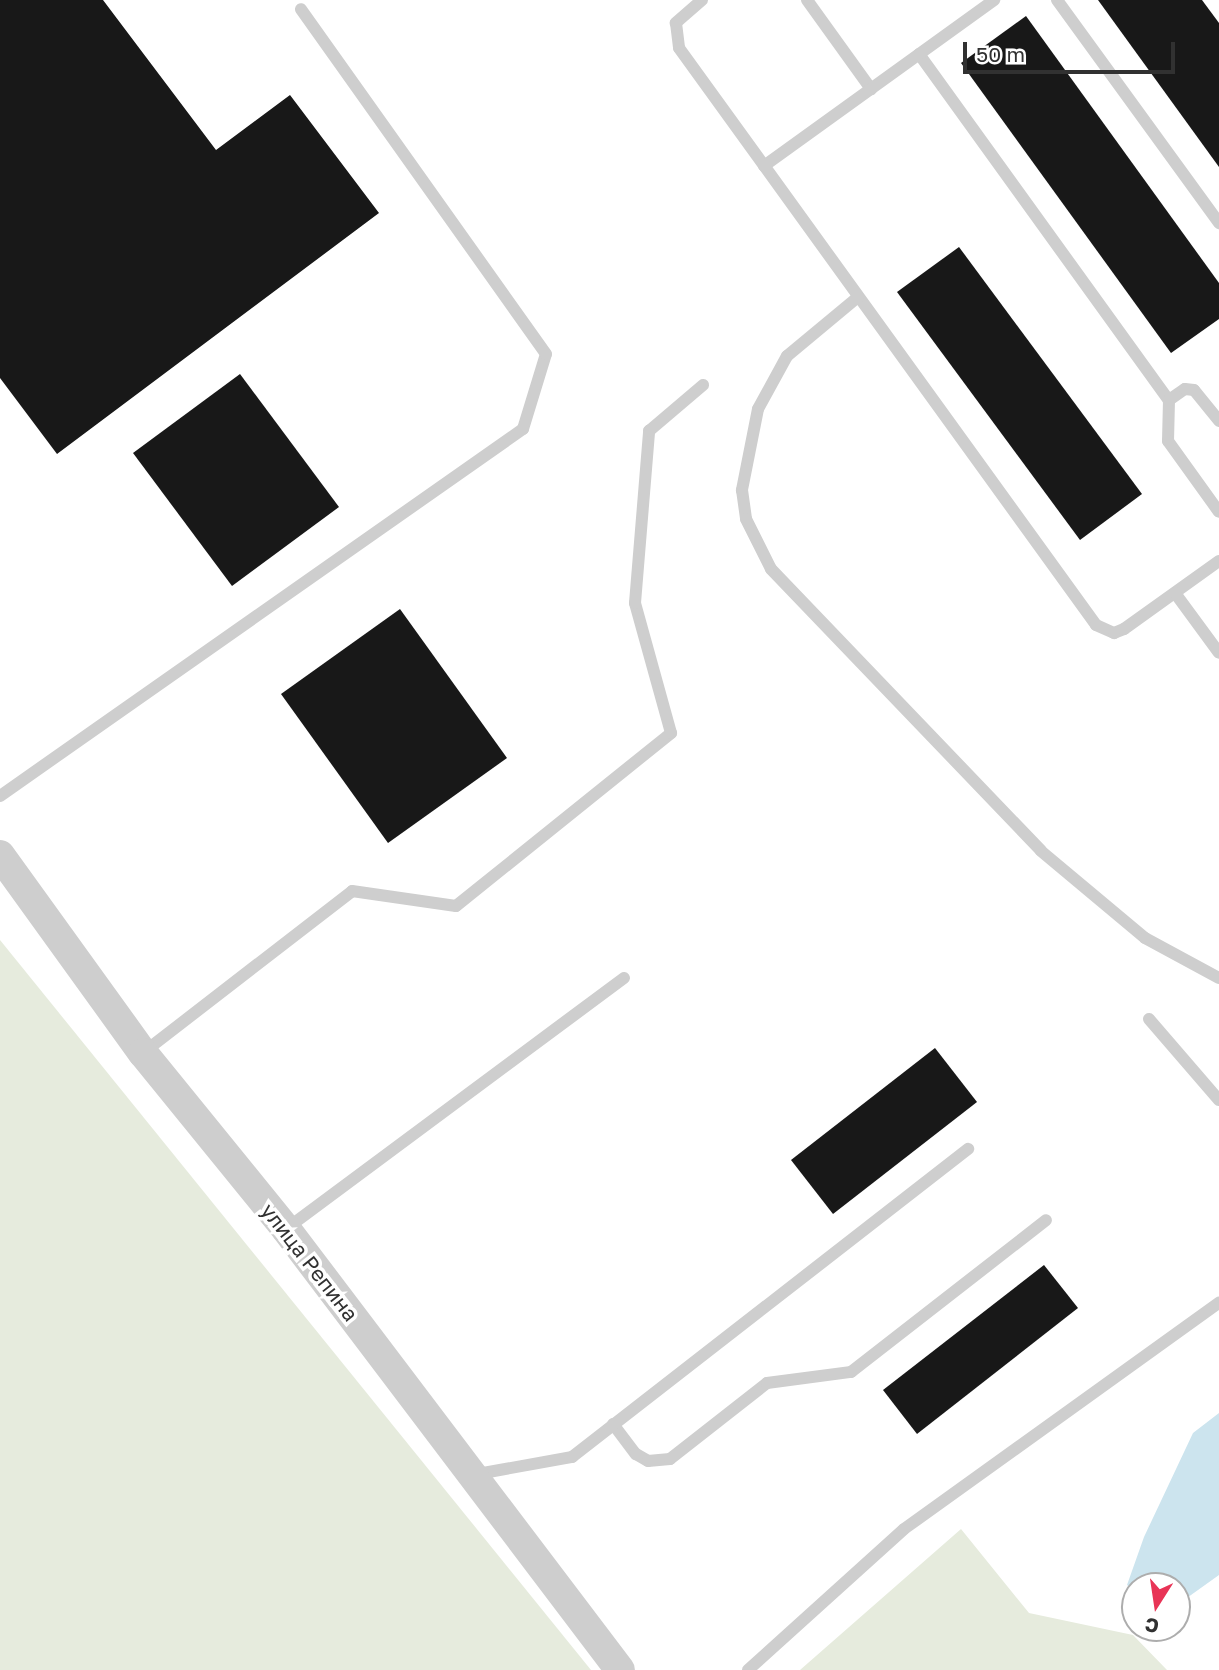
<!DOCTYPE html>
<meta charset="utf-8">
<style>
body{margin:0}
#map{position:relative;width:1219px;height:1670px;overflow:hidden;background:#fff;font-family:"Golos Text",sans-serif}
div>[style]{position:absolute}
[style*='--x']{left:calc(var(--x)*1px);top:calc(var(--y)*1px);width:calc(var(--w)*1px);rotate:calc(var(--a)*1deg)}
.green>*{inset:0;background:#e6ebdd}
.water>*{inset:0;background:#cce4ee}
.building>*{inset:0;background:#181818}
.service>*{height:12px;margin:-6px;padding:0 6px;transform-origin:6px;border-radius:6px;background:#cecece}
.tertiary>*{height:30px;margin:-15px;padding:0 15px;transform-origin:15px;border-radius:15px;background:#cecece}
span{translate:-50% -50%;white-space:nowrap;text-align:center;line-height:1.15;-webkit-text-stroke:7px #fff;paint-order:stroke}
.street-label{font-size:21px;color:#313131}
.north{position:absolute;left:1121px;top:1572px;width:70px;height:70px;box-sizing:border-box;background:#fff;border:2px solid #adadad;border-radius:50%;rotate:192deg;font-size:19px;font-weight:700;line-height:28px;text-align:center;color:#313131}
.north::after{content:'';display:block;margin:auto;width:24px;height:32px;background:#e83456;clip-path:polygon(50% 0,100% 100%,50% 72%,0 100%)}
.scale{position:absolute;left:963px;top:42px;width:212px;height:32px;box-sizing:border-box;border:4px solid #313131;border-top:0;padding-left:9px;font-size:21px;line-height:24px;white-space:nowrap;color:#313131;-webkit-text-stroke:5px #fff;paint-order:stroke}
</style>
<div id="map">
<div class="green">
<i style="clip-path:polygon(0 940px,591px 1670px,0 1670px)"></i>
<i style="clip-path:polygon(961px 1529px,1029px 1613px,1133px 1635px,1167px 1670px,800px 1670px)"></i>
</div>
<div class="water">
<i style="clip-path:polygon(1219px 1413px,1219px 1575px,1177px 1605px,1177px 1586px,1135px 1586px,1135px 1591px,1127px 1585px,1144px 1537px,1193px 1433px)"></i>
</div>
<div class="building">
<i style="clip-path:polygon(0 0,103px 0,216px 150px,290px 95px,379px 213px,57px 454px,0 378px)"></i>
<i style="clip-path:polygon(1098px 0,1202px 0,1219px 23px,1219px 167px)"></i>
<i style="clip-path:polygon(1026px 16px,1219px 283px,1219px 319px,1171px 353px,961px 63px)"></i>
<i style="clip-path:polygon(959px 247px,1142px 494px,1080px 540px,897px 292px)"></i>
<i style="clip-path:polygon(240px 374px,339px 507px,232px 586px,133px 453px)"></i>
<i style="clip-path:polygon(400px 609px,507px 758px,388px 843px,281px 694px)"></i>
<i style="clip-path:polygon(935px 1048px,977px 1102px,833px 1214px,791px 1160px)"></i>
<i style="clip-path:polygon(1044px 1265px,1078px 1308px,917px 1434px,883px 1390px)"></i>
</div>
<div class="service">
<i style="--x:702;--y:0;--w:35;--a:139"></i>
<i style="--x:676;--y:23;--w:25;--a:83"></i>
<i style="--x:679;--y:48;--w:712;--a:54.14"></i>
<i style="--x:1096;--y:625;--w:20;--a:24"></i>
<i style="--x:1114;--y:633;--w:11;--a:-22"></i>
<i style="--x:1124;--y:629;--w:117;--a:-35.6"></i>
<i style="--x:807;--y:0;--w:110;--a:54.3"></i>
<i style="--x:1057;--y:0;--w:276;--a:54"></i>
<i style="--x:919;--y:54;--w:427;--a:54.2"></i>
<i style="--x:1169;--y:400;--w:41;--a:91.4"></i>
<i style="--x:1168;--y:441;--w:87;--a:54.3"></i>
<i style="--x:764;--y:166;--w:284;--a:-35.8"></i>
<i style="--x:858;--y:297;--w:92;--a:140.3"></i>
<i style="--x:787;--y:356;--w:60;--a:118.7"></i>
<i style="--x:758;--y:409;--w:83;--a:101.2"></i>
<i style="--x:742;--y:490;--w:29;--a:82"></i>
<i style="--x:746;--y:519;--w:56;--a:63.4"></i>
<i style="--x:771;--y:569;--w:390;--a:46.2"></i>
<i style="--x:1041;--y:851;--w:136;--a:39.9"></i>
<i style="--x:1145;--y:938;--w:84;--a:28.4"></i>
<i style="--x:1169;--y:400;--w:19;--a:-35"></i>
<i style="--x:1185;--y:389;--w:9;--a:6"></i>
<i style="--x:1194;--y:390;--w:40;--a:51"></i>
<i style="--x:1175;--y:593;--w:74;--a:53.7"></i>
<i style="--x:0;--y:796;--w:639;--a:-35.06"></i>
<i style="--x:523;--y:429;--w:78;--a:-73"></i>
<i style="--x:546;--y:354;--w:423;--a:-125.4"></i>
<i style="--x:1149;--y:1019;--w:107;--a:49.2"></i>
<i style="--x:144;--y:1052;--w:263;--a:-37.7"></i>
<i style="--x:352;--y:891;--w:105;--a:8.2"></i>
<i style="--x:456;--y:906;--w:276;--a:-38.8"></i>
<i style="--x:671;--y:733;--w:135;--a:-105.5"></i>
<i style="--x:635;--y:603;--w:173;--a:-85.3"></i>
<i style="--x:649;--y:431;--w:71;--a:-40.4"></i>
<i style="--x:286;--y:1229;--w:421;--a:-36.6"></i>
<i style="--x:613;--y:1424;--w:38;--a:53"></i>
<i style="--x:636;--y:1454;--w:14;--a:30"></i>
<i style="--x:648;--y:1461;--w:22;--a:-5"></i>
<i style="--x:670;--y:1459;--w:123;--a:-38.1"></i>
<i style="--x:767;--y:1383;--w:85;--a:-7.5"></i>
<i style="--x:851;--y:1372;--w:247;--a:-37.9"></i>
<i style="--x:472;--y:1475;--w:102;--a:-10.2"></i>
<i style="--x:572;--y:1457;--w:502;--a:-37.87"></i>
<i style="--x:748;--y:1670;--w:210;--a:-42.1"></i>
<i style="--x:904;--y:1529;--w:388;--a:-35.7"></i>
</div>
<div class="tertiary">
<i style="--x:0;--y:855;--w:244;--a:54.2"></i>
<i style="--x:143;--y:1053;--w:227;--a:50.9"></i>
<i style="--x:286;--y:1229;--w:553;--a:52.86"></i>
</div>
<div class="street-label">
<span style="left:310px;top:1262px;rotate:52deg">улица Репина</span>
</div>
<div class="north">С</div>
<div class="scale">50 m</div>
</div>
